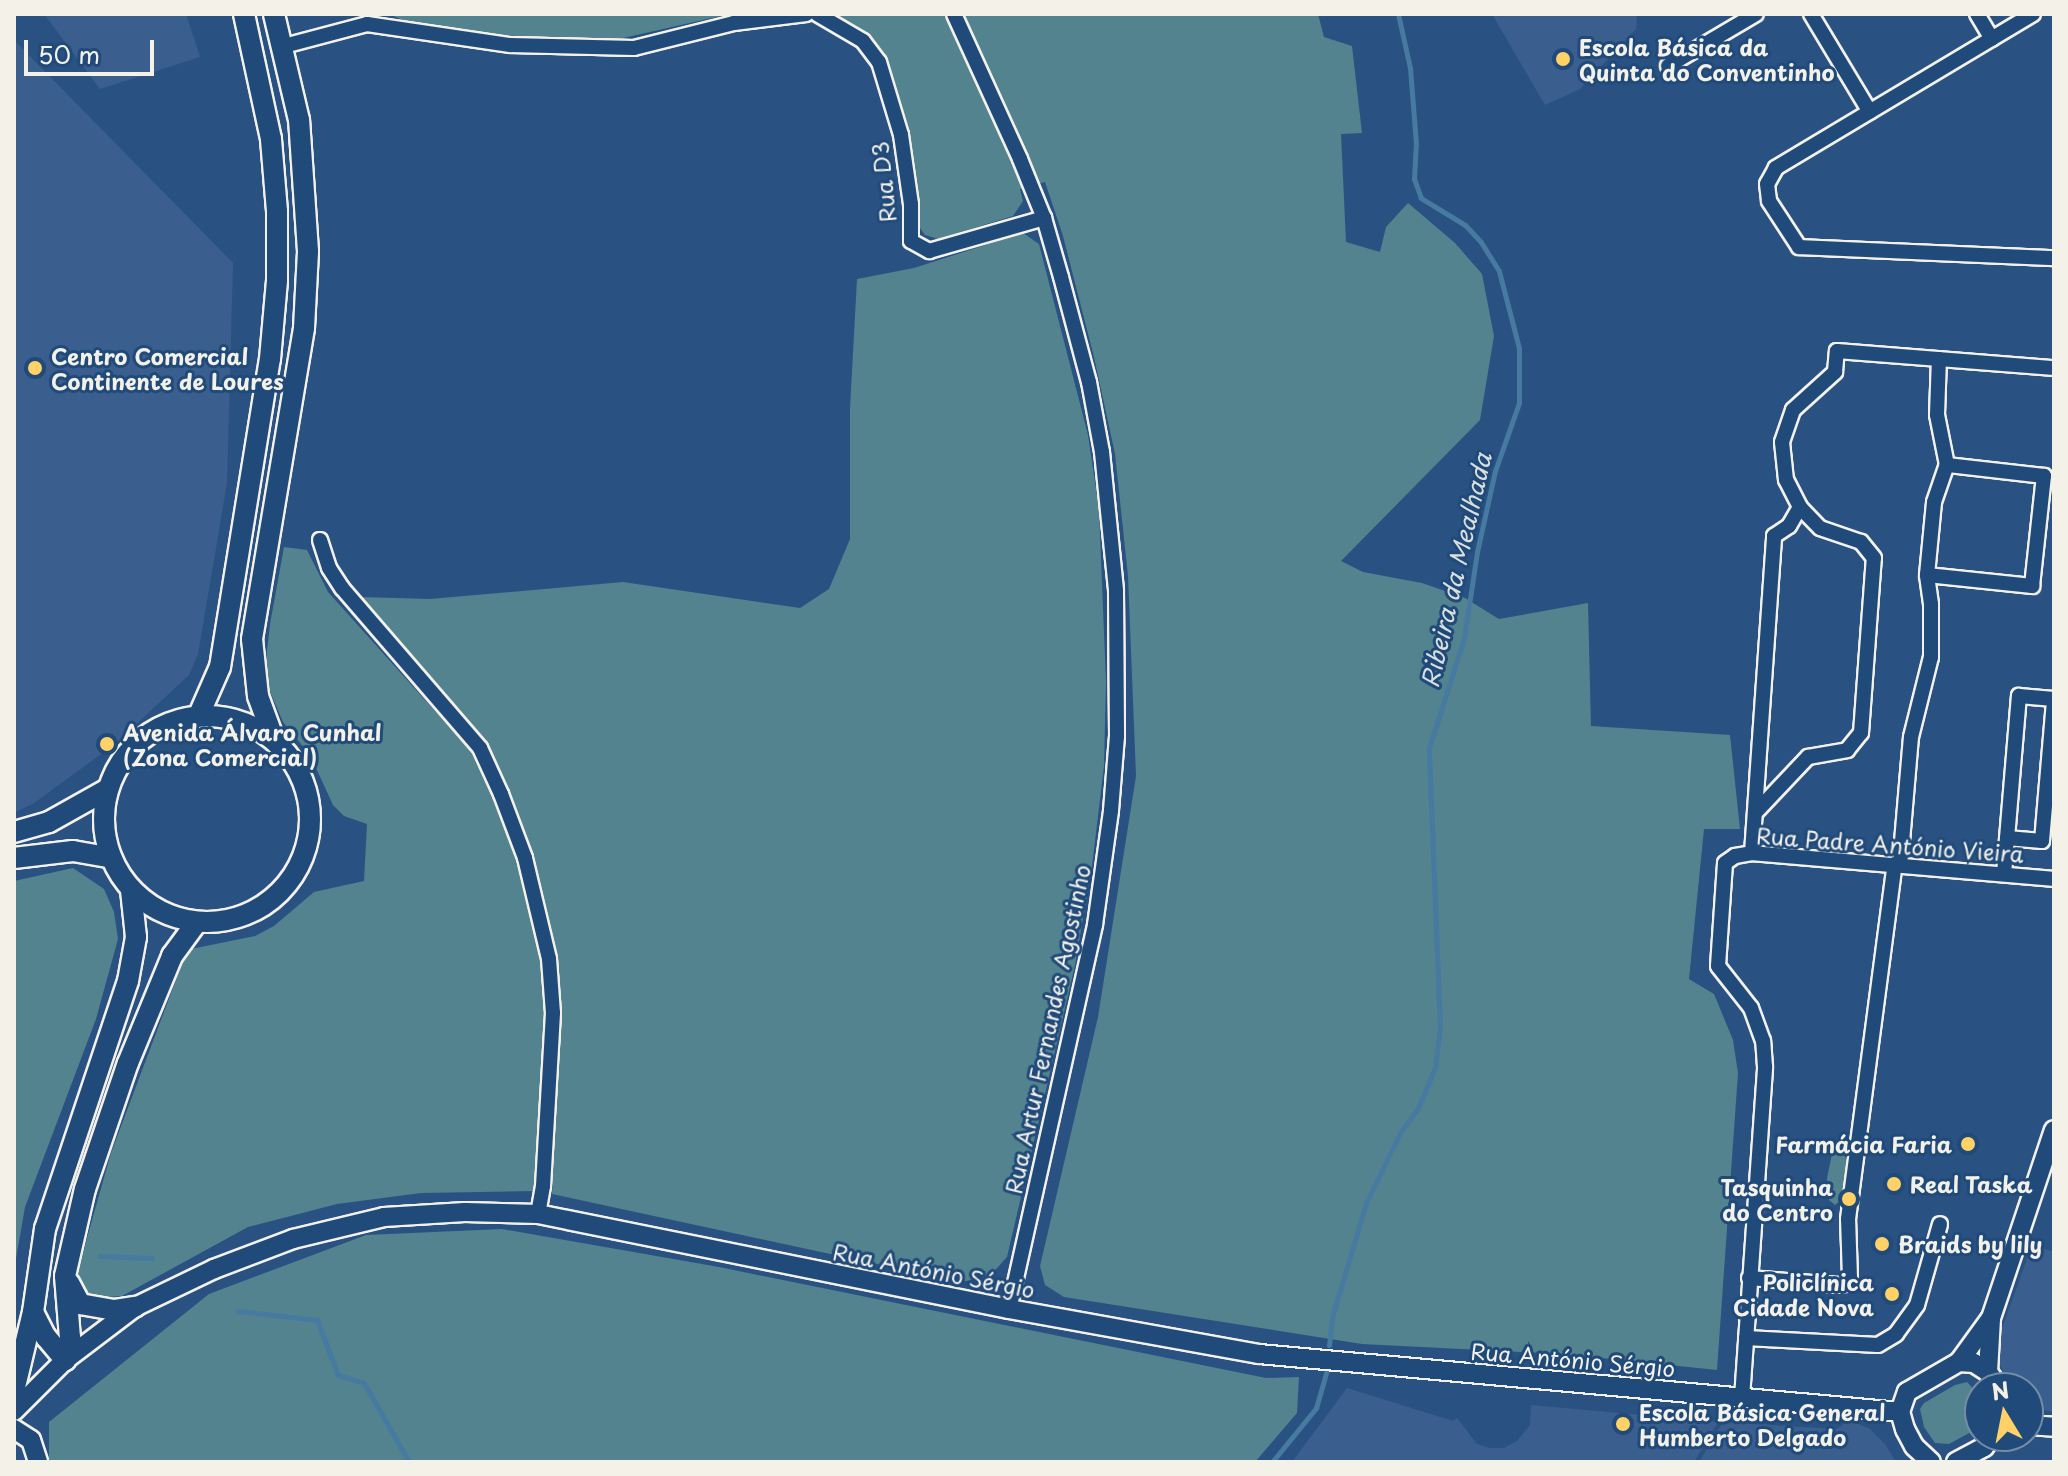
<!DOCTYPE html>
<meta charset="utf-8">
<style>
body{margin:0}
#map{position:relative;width:2068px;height:1476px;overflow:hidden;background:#295282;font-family:"Playpen Sans",sans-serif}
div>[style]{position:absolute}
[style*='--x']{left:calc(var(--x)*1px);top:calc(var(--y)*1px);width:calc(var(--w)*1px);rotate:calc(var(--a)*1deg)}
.built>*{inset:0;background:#3a5f8e}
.green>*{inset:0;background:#52838f}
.stream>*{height:5px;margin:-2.5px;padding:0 2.5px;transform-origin:2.5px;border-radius:2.5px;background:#477aa0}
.roads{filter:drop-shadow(2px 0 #f4f1e8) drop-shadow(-2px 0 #f4f1e8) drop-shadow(0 2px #f4f1e8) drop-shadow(0 -2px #f4f1e8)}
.minor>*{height:14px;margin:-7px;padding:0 7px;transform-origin:7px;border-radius:7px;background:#1f4a7a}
.tertiary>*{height:18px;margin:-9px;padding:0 9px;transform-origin:9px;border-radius:9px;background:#1f4a7a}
.secondary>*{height:20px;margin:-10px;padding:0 10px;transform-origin:10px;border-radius:10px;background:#1f4a7a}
.secondary>.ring{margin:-10px;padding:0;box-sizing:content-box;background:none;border:20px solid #1f4a7a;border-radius:50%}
.dots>*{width:22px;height:22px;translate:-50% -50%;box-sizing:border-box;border:4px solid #1f4a7a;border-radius:50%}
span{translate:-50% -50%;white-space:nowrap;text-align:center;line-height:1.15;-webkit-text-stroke:6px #1f4a7a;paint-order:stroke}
.poi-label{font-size:22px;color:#f4f1e8;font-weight:700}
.left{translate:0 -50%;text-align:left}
.right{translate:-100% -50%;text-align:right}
.street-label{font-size:22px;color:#f4f1e8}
.water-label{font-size:24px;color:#dadfdd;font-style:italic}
.frame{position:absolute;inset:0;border:16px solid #f4f1e8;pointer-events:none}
.north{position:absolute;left:1964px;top:1372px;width:80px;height:80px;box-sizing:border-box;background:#1f4a7a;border:2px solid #748da6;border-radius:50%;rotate:350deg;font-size:22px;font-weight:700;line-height:32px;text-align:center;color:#f4f1e8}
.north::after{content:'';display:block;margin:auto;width:28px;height:36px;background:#ffd166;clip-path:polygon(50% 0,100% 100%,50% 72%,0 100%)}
.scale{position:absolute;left:24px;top:40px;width:130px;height:36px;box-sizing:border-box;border:4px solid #f4f1e8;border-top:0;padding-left:10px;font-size:24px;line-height:28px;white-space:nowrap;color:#f4f1e8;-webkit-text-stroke:6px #1f4a7a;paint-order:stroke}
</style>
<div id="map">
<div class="built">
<i style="clip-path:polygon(44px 14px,186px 14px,200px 57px,100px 89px)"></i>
<i style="clip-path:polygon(1492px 14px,1637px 14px,1636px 29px,1580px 89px,1545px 105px)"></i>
<i style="clip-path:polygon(14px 40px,233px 263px,227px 483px,198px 654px,189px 675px,115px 744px,34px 803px,14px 813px)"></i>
<i style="clip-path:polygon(2032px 1245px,2054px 1252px,2054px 1412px,2028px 1407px,2028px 1388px,2010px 1388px,1999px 1362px,1999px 1337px)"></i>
<i style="clip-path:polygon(1347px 1388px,1453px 1421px,1457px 1418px,1477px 1444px,1489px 1448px,1504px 1448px,1517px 1441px,1530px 1425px,1531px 1405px,1718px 1422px,1694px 1462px,1292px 1462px)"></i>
<i style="clip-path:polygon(1849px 1420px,1870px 1429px,1885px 1444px,1896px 1462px,1699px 1462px,1723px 1422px,1837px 1429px)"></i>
</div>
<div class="green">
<i style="clip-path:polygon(389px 14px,730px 14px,623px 38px,571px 40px,487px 34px,407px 22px)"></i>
<i style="clip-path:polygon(834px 14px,1318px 14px,1324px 37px,1352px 46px,1362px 133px,1341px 134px,1346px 242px,1380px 252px,1386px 227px,1408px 203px,1455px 243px,1482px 274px,1494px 336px,1480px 420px,1341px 561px,1363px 572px,1422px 583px,1465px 598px,1499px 619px,1588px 603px,1591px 726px,1730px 735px,1740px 829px,1704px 829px,1689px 979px,1714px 994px,1733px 1040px,1738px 1073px,1717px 1370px,1563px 1354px,1362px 1344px,1064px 1297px,1045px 1285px,1040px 1266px,1098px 1017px,1136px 776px,1128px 576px,1115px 454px,1094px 357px,1063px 236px,1045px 182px,1020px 189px,1023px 201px,1013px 216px,938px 239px,925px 235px,917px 224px,891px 78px,874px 44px,856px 26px)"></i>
<i style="clip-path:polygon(1023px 233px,1039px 244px,1088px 435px,1099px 509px,1106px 682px,1104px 766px,1092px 866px,1075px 965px,1007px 1257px,989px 1277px,960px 1282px,552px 1194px,560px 1007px,547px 910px,533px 863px,515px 808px,480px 735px,360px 597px,430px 599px,623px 582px,800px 608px,829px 589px,850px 539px,850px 408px,857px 279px,914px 268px)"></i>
<i style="clip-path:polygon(284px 547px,307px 550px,328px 592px,470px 750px,502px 819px,537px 926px,546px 985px,534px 1191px,421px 1193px,337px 1204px,248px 1227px,122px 1296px,92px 1298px,84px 1292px,78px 1274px,87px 1238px,111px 1153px,185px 956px,191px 949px,255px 936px,274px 926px,314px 892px,364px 881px,367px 824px,344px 816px,333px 805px,310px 755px,283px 722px,269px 689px,265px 669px,270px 624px)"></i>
<i style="clip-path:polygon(73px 868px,104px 889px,114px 912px,118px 939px,96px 1019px,25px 1207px,14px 1270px,14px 881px)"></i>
<i style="clip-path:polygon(1840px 1144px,1845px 1149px,1847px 1177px,1841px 1200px,1835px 1205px,1829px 1200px,1827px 1178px,1833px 1149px)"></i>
<i style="clip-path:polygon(502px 1229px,719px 1267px,1266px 1378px,1299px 1377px,1297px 1413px,1255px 1462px,49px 1462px,49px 1422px,209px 1294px,366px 1235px)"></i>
<i style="clip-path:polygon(1967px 1382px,1980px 1396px,1980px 1427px,1949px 1444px,1935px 1443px,1924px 1427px,1920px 1409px,1924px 1403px,1955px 1385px)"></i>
</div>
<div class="stream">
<i style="--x:100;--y:1256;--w:52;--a:2.2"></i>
<i style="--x:238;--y:1311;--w:80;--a:6.5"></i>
<i style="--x:317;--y:1320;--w:59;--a:69.1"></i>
<i style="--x:338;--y:1375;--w:27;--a:17"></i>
<i style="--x:364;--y:1383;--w:91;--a:60.3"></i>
<i style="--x:1329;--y:1345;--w:31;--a:-83"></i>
<i style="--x:1333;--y:1314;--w:116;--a:-73.4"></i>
<i style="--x:1366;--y:1203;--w:78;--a:-64.1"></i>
<i style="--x:1400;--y:1133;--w:29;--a:-54"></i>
<i style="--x:1417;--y:1110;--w:46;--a:-66.8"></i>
<i style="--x:1435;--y:1068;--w:41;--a:-83"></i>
<i style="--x:1440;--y:1027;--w:279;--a:-92.3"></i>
<i style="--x:1429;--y:748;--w:115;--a:-72.3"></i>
<i style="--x:1464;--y:638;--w:87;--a:-81.4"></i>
<i style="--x:1477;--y:552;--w:83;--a:-77.5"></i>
<i style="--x:1495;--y:471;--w:72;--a:-70.6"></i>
<i style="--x:1519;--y:403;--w:55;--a:-90"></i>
<i style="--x:1519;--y:348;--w:80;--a:-104.6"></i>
<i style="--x:1499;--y:271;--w:34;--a:-122"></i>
<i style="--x:1481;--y:242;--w:23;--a:-133"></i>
<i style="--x:1465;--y:225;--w:52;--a:-148.5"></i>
<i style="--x:1421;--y:198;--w:20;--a:-110"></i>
<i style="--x:1414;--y:179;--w:35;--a:-87"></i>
<i style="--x:1416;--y:144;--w:76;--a:-94.5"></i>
<i style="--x:1410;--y:68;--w:55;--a:-102.5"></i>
<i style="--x:1272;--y:1462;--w:70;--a:-50.8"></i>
<i style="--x:1316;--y:1408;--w:37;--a:-74"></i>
</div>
<div class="roads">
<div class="minor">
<i style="--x:817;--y:14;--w:53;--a:30.4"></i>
<i style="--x:863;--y:41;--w:26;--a:53"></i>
<i style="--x:879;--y:62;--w:76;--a:73.2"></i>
<i style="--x:901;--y:135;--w:70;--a:81.8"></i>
<i style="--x:911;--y:204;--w:37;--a:90"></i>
<i style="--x:911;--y:241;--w:21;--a:29"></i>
<i style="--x:929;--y:251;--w:120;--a:-16"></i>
<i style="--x:954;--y:14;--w:159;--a:65.5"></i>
<i style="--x:1020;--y:159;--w:64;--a:67.9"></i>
<i style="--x:1044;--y:218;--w:61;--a:73.9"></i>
<i style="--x:1061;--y:277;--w:109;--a:75.1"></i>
<i style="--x:1089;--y:382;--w:71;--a:79.5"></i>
<i style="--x:1102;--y:452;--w:140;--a:84.2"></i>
<i style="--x:1116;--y:591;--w:145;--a:89.6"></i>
<i style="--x:1117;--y:736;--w:75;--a:94.6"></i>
<i style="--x:1111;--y:811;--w:115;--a:98"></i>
<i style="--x:1095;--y:925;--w:394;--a:102.6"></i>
<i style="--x:1811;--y:14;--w:114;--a:59"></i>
<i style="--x:1977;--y:14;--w:29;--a:59"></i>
<i style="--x:2033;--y:14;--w:300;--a:149.1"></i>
<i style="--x:1776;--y:168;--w:18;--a:119"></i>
<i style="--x:1767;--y:184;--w:17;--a:83"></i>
<i style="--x:1769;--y:201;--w:55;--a:56.9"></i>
<i style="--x:1799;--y:247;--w:255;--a:2.5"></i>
<i style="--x:284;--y:46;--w:86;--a:-14.8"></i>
<i style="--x:367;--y:24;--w:145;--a:8.4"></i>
<i style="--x:510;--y:45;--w:124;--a:1.4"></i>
<i style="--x:634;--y:48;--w:103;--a:-14"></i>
<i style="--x:734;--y:23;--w:73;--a:-7.1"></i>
<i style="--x:1668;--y:66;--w:102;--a:-30.6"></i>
<i style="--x:320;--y:540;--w:29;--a:72"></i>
<i style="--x:329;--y:568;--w:24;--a:57"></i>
<i style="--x:342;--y:588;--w:211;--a:49.2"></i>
<i style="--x:480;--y:748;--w:51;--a:65.5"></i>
<i style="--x:501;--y:794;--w:68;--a:69.4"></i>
<i style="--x:525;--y:858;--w:104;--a:76.6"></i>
<i style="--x:549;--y:959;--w:54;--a:85.8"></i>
<i style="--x:553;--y:1013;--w:173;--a:93.3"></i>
<i style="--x:543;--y:1186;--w:28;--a:100"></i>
<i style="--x:1927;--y:575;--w:106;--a:6"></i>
<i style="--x:2032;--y:586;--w:111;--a:-83.8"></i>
<i style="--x:2044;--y:476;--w:98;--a:-173.5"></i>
<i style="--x:1756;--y:812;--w:76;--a:-46.6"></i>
<i style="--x:1808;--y:757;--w:40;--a:-10"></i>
<i style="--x:1847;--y:750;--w:22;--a:-51"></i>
<i style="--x:1861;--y:733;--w:175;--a:-85.8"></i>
<i style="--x:1874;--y:558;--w:21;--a:-129"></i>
<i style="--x:1861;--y:542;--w:43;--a:-161.1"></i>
<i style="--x:1820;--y:528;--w:29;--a:-134"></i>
<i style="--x:2007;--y:838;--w:35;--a:5"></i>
<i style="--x:2042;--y:841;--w:141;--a:-85.1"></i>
<i style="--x:1752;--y:853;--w:318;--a:-86"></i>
<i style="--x:1774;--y:536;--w:18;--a:-34"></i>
<i style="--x:1789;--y:526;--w:22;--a:-60"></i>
<i style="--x:1800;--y:507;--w:30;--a:-117"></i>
<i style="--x:1786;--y:480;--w:38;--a:-96"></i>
<i style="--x:1782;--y:442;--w:34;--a:-71"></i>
<i style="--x:1793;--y:410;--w:57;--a:-42.1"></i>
<i style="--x:1835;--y:372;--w:21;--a:-85"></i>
<i style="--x:1837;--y:351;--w:218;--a:4.5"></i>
<i style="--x:1900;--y:865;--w:128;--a:-85.1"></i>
<i style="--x:1911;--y:737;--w:82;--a:-76"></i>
<i style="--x:1931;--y:657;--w:53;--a:-90"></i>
<i style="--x:1931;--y:604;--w:29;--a:-98"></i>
<i style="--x:1927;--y:575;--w:73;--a:-84.5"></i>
<i style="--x:1934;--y:502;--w:39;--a:-71"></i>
<i style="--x:1947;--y:465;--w:51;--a:-101.3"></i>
<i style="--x:1937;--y:415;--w:56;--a:-88"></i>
<i style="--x:2004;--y:874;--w:179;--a:-85.2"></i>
<i style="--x:2019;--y:696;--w:35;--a:5"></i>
<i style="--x:1749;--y:1278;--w:89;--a:4.5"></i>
<i style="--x:1838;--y:1285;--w:8;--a:-7"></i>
<i style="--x:1846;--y:1284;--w:7;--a:-56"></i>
<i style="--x:1850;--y:1278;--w:59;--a:-91.9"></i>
<i style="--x:1848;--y:1219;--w:358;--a:-82.5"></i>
<i style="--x:1746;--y:1338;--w:132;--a:3"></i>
<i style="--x:1878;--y:1345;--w:21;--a:-31"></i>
<i style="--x:1896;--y:1334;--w:36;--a:-54"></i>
<i style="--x:1917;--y:1305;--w:84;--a:-74.1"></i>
<i style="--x:1742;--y:1398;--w:332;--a:-86"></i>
<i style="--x:1765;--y:1067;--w:26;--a:-94"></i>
<i style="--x:1763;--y:1041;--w:35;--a:-110"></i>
<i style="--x:1751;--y:1008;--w:53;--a:-128.2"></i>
<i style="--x:1718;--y:966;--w:103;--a:-86.1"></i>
<i style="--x:1725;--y:863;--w:12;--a:-35"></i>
<i style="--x:1735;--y:856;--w:17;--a:-10"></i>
<i style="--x:1752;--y:853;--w:303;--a:4.9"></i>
</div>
<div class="tertiary">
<i style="--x:1959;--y:1362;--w:15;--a:4"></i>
<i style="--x:1974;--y:1363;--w:17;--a:33"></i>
<i style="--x:1988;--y:1372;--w:19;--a:55"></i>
<i style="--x:1988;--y:1372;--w:54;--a:-86.8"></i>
<i style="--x:1991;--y:1318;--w:198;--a:-71.5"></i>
<i style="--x:14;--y:1411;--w:72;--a:-45"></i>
<i style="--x:65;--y:1360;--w:88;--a:-37.1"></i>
<i style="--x:135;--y:1307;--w:88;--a:-25.7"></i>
<i style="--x:214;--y:1269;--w:85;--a:-20.8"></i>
<i style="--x:293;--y:1239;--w:94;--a:-13.6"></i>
<i style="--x:384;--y:1217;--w:81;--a:-3.5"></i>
<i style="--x:465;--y:1212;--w:73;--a:1.6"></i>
<i style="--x:538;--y:1214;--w:480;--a:11.4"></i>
<i style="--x:1009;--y:1309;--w:254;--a:10.2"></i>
<i style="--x:1259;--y:1354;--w:644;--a:5.17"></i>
<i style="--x:2028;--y:1425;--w:26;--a:4"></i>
<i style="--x:14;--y:1429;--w:20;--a:33"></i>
<i style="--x:31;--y:1440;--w:23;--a:72"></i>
<i style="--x:1931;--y:1462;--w:23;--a:-137"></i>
<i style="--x:1914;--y:1446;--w:19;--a:-118"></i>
<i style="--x:1905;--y:1429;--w:18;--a:-106"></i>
<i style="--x:1900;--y:1412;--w:21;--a:-71"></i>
<i style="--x:1907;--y:1392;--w:60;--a:-30"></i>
<i style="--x:1959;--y:1362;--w:54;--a:-54"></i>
<i style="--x:1956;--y:1462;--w:32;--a:-28"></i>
<i style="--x:1984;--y:1447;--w:14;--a:-51"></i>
</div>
<div class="secondary">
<i class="ring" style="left:104px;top:716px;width:186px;height:186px"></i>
<i style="--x:198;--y:717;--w:55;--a:-66.3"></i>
<i style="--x:220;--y:667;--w:312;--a:-80.8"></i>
<i style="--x:270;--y:359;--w:79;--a:-84.9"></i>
<i style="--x:277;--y:280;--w:69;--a:-90"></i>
<i style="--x:277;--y:211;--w:72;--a:-94.8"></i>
<i style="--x:271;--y:139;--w:128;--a:-102.2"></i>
<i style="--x:274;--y:740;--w:47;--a:-110"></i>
<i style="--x:258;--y:696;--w:57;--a:-96"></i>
<i style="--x:252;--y:639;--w:315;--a:-80.5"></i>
<i style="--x:304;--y:328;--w:77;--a:-87"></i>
<i style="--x:308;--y:251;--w:131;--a:-93.9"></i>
<i style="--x:299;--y:120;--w:109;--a:-103.3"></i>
<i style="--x:14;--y:832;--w:36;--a:-16"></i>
<i style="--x:49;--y:822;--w:68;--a:-29.2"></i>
<i style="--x:14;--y:858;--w:59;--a:-6.8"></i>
<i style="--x:73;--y:851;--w:39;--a:10"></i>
<i style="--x:69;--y:1283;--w:24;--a:62"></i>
<i style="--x:80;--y:1304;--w:36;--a:10"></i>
<i style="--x:115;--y:1310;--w:20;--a:-9"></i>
<i style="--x:33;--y:1312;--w:28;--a:63"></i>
<i style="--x:46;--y:1337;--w:30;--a:50"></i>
<i style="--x:65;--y:1360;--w:23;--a:-77"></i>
<i style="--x:70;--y:1338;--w:62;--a:-94.6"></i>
<i style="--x:65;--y:1276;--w:89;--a:-77.1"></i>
<i style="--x:85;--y:1189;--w:133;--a:-71.2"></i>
<i style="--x:128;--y:1063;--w:116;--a:-67.6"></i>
<i style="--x:172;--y:956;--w:42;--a:-53.7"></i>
<i style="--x:14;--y:1391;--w:81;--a:-76.5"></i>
<i style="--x:33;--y:1312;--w:84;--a:-81.8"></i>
<i style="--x:45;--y:1229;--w:262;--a:-71.5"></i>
<i style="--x:128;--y:981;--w:45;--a:-79.7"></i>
<i style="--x:136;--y:937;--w:47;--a:-96.1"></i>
</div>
</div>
<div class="dots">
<i style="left:1563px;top:59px;background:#ffd166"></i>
<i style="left:35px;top:368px;background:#ffd166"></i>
<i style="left:107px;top:744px;background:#ffd166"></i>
<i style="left:1968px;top:1144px;background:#ffd166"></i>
<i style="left:1894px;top:1184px;background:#ffd166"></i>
<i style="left:1849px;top:1199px;background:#ffd166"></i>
<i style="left:1882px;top:1244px;background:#ffd166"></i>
<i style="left:1892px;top:1294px;background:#ffd166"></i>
<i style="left:1623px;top:1424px;background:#ffd166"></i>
</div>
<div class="poi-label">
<span class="left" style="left:1579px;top:59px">Escola Básica da<br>Quinta do Conventinho</span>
<span class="left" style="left:51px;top:368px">Centro Comercial<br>Continente de Loures</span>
<span class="left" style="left:123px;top:744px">Avenida Álvaro Cunhal<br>(Zona Comercial)</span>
<span class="right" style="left:1952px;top:1144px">Farmácia Faria</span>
<span class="left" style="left:1910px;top:1184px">Real Taska</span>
<span class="right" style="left:1833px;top:1199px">Tasquinha<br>do Centro</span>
<span class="left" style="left:1898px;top:1244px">Braids by lily</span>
<span class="right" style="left:1874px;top:1294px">Policlínica<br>Cidade Nova</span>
<span class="left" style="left:1639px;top:1424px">Escola Básica General<br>Humberto Delgado</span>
</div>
<div class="street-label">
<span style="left:883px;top:182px;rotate:-96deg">Rua D3</span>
<span style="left:1890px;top:844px;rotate:4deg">Rua Padre António Vieira</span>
<span style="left:1047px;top:1029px;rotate:-78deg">Rua Artur Fernandes Agostinho</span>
<span style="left:934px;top:1270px;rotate:11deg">Rua António Sérgio</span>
<span style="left:1573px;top:1359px;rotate:5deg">Rua António Sérgio</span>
</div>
<div class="water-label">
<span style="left:1456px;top:570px;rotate:-77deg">Ribeira da Mealhada</span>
</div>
<div class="frame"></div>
<div class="north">N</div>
<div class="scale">50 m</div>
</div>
